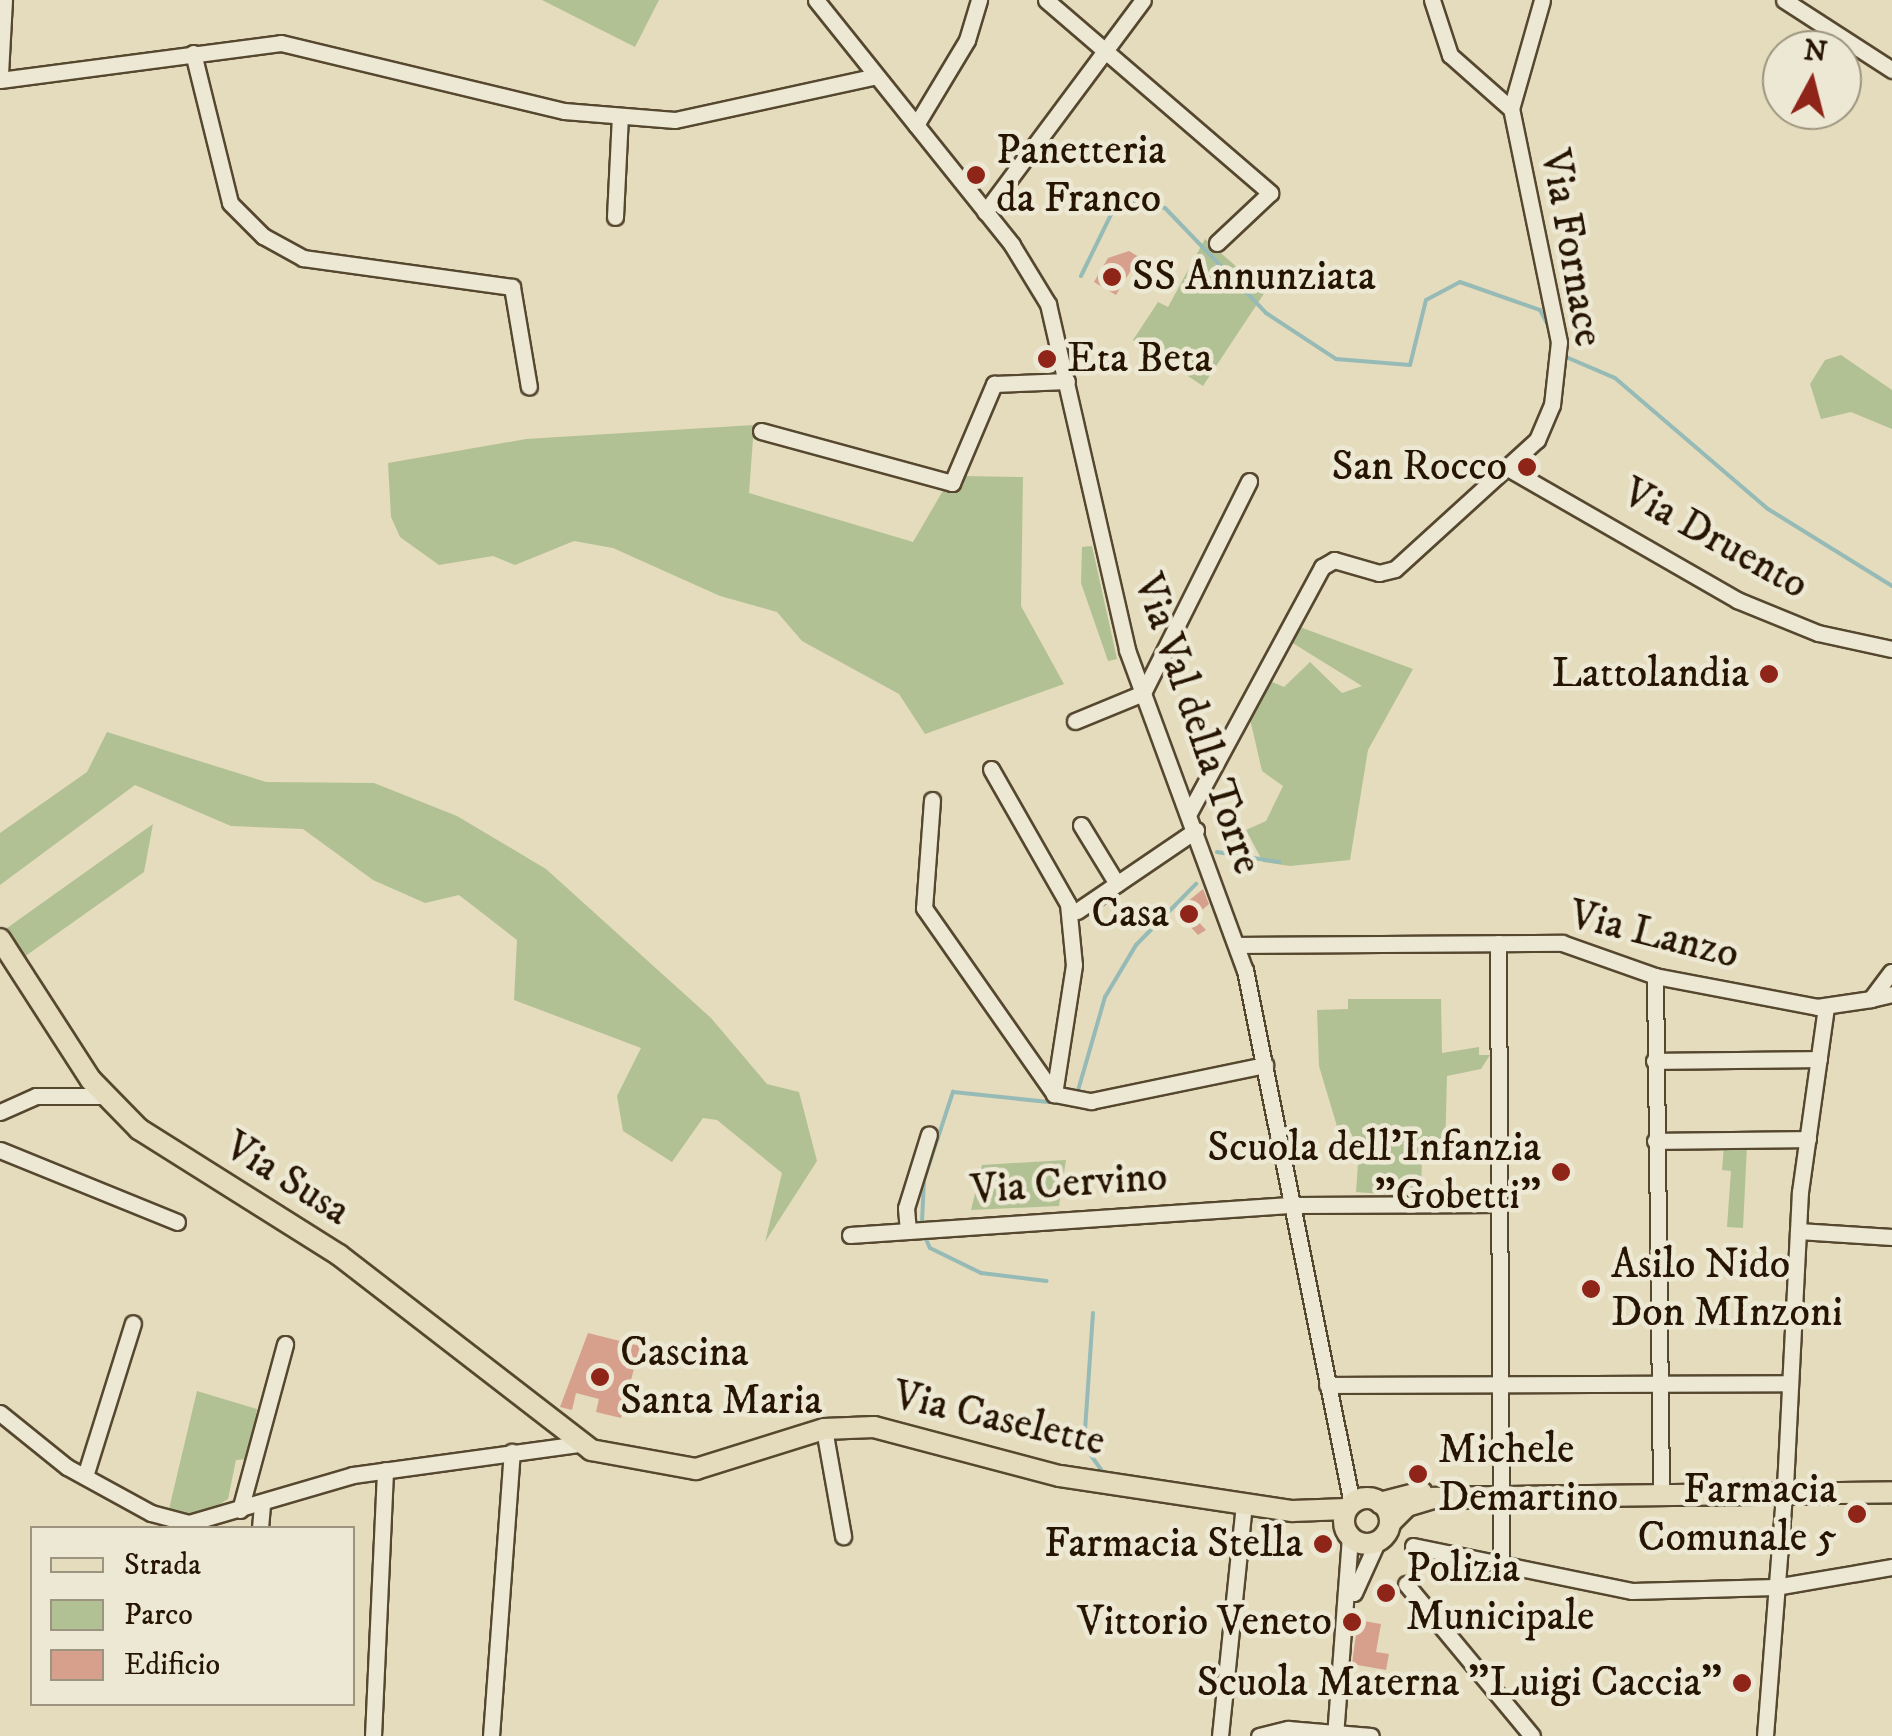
<!DOCTYPE html>
<style>
body{margin:0}
#map{position:relative;width:1892px;height:1736px;overflow:hidden;background:#e4dcbd;font-family:"IM FELL DW Pica",serif}
div>[style]{position:absolute}
[style*='--x']{left:calc(var(--x)*1px);top:calc(var(--y)*1px);width:calc(var(--w)*1px);rotate:calc(var(--a)*1deg)}
.green>*{inset:0;background:#b2c193}
.stream>*{height:4px;margin:-2px;padding:0 2px;transform-origin:2px;border-radius:2px;background:#96bab6}
.building>*{inset:0;background:#d7a08d}
.roads{filter:drop-shadow(2px 0 #56472f) drop-shadow(-2px 0 #56472f) drop-shadow(0 2px #56472f) drop-shadow(0 -2px #56472f)}
.minor>*{height:15px;margin:-7.5px;padding:0 7.5px;transform-origin:7.5px;border-radius:7.5px;background:#ede8d4}
.major>*{height:20px;margin:-10px;padding:0 10px;transform-origin:10px;border-radius:10px;background:#e4dcbd}
.major>.ring{margin:-10px;padding:0;box-sizing:content-box;background:none;border:20px solid #e4dcbd;border-radius:50%}
.dots>*{width:28px;height:28px;translate:-50% -50%;box-sizing:border-box;border:5px solid #ede8d4;border-radius:50%}
span{translate:-50% -50%;white-space:nowrap;text-align:center;line-height:1.15;-webkit-text-stroke:9px #ede8d4;paint-order:stroke}
.poi-label{font-size:42px;color:#261500}
.left{translate:0 -50%;text-align:left}
.right{translate:-100% -50%;text-align:right}
.street-label{font-size:42px;color:#261500}
.legend{position:absolute;left:30px;top:1526px;width:325px;height:180px;box-sizing:border-box;background:#ede8d4;border:2px solid #9d947f;margin:0;padding:12px 18px;list-style:none;font-size:30px;color:#261500}
.legend li{display:flex;align-items:center;gap:20px;height:50px}
.legend b{width:50px;border:2px solid #9d947f}
.north{position:absolute;left:1762px;top:30px;width:100px;height:100px;box-sizing:border-box;background:#ede8d4;border:2px solid #9d947f;border-radius:50%;rotate:7deg;font-size:28px;font-weight:700;line-height:40px;text-align:center;color:#261500}
.north::after{content:'';display:block;margin:auto;width:35px;height:45px;background:#8f2418;clip-path:polygon(50% 0,100% 100%,50% 72%,0 100%)}
</style>
<div id="map">
<div class="green">
<i style="clip-path:polygon(542px 0,659px 0,635px 47px)"></i>
<i style="clip-path:polygon(1205px 239px,1265px 292px,1203px 386px,1133px 340px,1158px 302px,1168px 307px)"></i>
<i style="clip-path:polygon(1841px 355px,1892px 390px,1892px 429px,1851px 412px,1821px 419px,1810px 384px,1825px 360px)"></i>
<i style="clip-path:polygon(754px 425px,749px 493px,913px 542px,944px 489px,955px 492px,963px 476px,1023px 477px,1021px 606px,1064px 684px,925px 734px,899px 694px,802px 641px,777px 612px,720px 596px,613px 548px,574px 541px,515px 565px,493px 556px,439px 565px,400px 537px,391px 517px,388px 463px,526px 439px)"></i>
<i style="clip-path:polygon(1092px 546px,1117px 659px,1108px 661px,1081px 583px,1082px 547px)"></i>
<i style="clip-path:polygon(1300px 627px,1413px 669px,1368px 750px,1350px 860px,1290px 866px,1263px 862px,1246px 830px,1266px 821px,1283px 786px,1262px 771px,1250px 719px,1270px 681px,1284px 687px,1310px 662px,1342px 693px,1362px 686px,1291px 642px)"></i>
<i style="clip-path:polygon(107px 732px,266px 782px,374px 783px,457px 816px,546px 869px,711px 1018px,767px 1084px,799px 1092px,817px 1161px,765px 1242px,782px 1173px,717px 1120px,703px 1118px,672px 1162px,623px 1131px,617px 1096px,641px 1048px,514px 1000px,517px 940px,459px 895px,425px 903px,373px 880px,303px 829px,231px 826px,135px 785px,0 885px,0 833px,87px 772px)"></i>
<i style="clip-path:polygon(153px 824px,144px 872px,17px 962px,0 933px)"></i>
<i style="clip-path:polygon(1348px 999px,1441px 999px,1442px 1053px,1479px 1047px,1479px 1055px,1490px 1055px,1481px 1069px,1447px 1076px,1445px 1154px,1422px 1155px,1421px 1197px,1356px 1192px,1359px 1149px,1350px 1131px,1339px 1133px,1319px 1066px,1317px 1010px,1348px 1009px)"></i>
<i style="clip-path:polygon(1724px 1146px,1747px 1146px,1743px 1228px,1727px 1227px,1731px 1171px,1722px 1170px)"></i>
<i style="clip-path:polygon(1066px 1160px,1059px 1206px,971px 1210px,982px 1165px)"></i>
<i style="clip-path:polygon(197px 1391px,257px 1409px,248px 1459px,236px 1460px,228px 1499px,189px 1523px,169px 1509px)"></i>
</div>
<div class="stream">
<i style="--x:1081;--y:276;--w:87;--a:-64"></i>
<i style="--x:1119;--y:198;--w:47;--a:12.3"></i>
<i style="--x:1165;--y:208;--w:146;--a:46.1"></i>
<i style="--x:1266;--y:313;--w:84;--a:33.3"></i>
<i style="--x:1336;--y:359;--w:74;--a:4.6"></i>
<i style="--x:1410;--y:365;--w:67;--a:-76.2"></i>
<i style="--x:1426;--y:300;--w:38;--a:-28"></i>
<i style="--x:1460;--y:282;--w:85;--a:19.3"></i>
<i style="--x:1540;--y:310;--w:19;--a:62"></i>
<i style="--x:1566;--y:357;--w:53;--a:23.2"></i>
<i style="--x:1615;--y:378;--w:201;--a:40.6"></i>
<i style="--x:1768;--y:509;--w:146;--a:31.8"></i>
<i style="--x:1217;--y:852;--w:63;--a:9.2"></i>
<i style="--x:1077;--y:1094;--w:101;--a:-73.9"></i>
<i style="--x:1105;--y:997;--w:61;--a:-59.2"></i>
<i style="--x:1136;--y:945;--w:86;--a:-45.5"></i>
<i style="--x:922;--y:1222;--w:42;--a:-87.3"></i>
<i style="--x:924;--y:1180;--w:93;--a:-71.8"></i>
<i style="--x:953;--y:1092;--w:96;--a:6"></i>
<i style="--x:925;--y:1237;--w:12;--a:66"></i>
<i style="--x:930;--y:1248;--w:57;--a:26.1"></i>
<i style="--x:981;--y:1273;--w:66;--a:6.9"></i>
<i style="--x:1093;--y:1313;--w:133;--a:93.9"></i>
<i style="--x:1084;--y:1446;--w:32;--a:54"></i>
</div>
<div class="building">
<i style="clip-path:polygon(1129px 251px,1139px 257px,1116px 295px,1094px 282px,1108px 258px)"></i>
<i style="clip-path:polygon(1203px 889px,1209px 904px,1194px 917px,1206px 930px,1198px 935px,1176px 911px)"></i>
<i style="clip-path:polygon(588px 1333px,640px 1346px,621px 1418px,596px 1412px,599px 1399px,576px 1393px,572px 1410px,560px 1407px)"></i>
<i style="clip-path:polygon(1358px 1620px,1381px 1624px,1376px 1652px,1389px 1654px,1386px 1670px,1352px 1664px)"></i>
</div>
<div class="roads">
<div class="minor">
<i style="--x:816;--y:0;--w:314;--a:51.3"></i>
<i style="--x:1012;--y:245;--w:69;--a:58.6"></i>
<i style="--x:1048;--y:304;--w:355;--a:77.1"></i>
<i style="--x:1127;--y:650;--w:341;--a:69.8"></i>
<i style="--x:1245;--y:970;--w:545;--a:78.67"></i>
<i style="--x:1046;--y:0;--w:296;--a:40.7"></i>
<i style="--x:1270;--y:193;--w:73;--a:136.7"></i>
<i style="--x:1432;--y:0;--w:58;--a:71.9"></i>
<i style="--x:1450;--y:55;--w:81;--a:41.5"></i>
<i style="--x:1784;--y:0;--w:129;--a:32.9"></i>
<i style="--x:193;--y:53;--w:154;--a:76.1"></i>
<i style="--x:230;--y:203;--w:47;--a:45"></i>
<i style="--x:263;--y:236;--w:46;--a:28.8"></i>
<i style="--x:303;--y:258;--w:211;--a:7.9"></i>
<i style="--x:512;--y:287;--w:101;--a:80.4"></i>
<i style="--x:0;--y:74;--w:74;--a:-86.9"></i>
<i style="--x:0;--y:80;--w:283;--a:-7.5"></i>
<i style="--x:281;--y:43;--w:291;--a:13.5"></i>
<i style="--x:564;--y:111;--w:111;--a:4.6"></i>
<i style="--x:675;--y:120;--w:206;--a:-12.3"></i>
<i style="--x:916;--y:125;--w:99;--a:-59"></i>
<i style="--x:967;--y:40;--w:42;--a:-73.3"></i>
<i style="--x:985;--y:212;--w:264;--a:-53.3"></i>
<i style="--x:615;--y:217;--w:101;--a:-87.2"></i>
<i style="--x:761;--y:431;--w:198;--a:15.2"></i>
<i style="--x:952;--y:483;--w:108;--a:-67"></i>
<i style="--x:994;--y:384;--w:73;--a:-2.4"></i>
<i style="--x:1511;--y:470;--w:261;--a:29.9"></i>
<i style="--x:1737;--y:600;--w:87;--a:22.2"></i>
<i style="--x:1818;--y:633;--w:76;--a:12.2"></i>
<i style="--x:1075;--y:721;--w:74;--a:-22.4"></i>
<i style="--x:1143;--y:693;--w:237;--a:-63.4"></i>
<i style="--x:991;--y:769;--w:155;--a:60.3"></i>
<i style="--x:1068;--y:904;--w:61;--a:84.4"></i>
<i style="--x:1074;--y:965;--w:131;--a:98.8"></i>
<i style="--x:932;--y:800;--w:108;--a:94.2"></i>
<i style="--x:924;--y:908;--w:227;--a:55"></i>
<i style="--x:1054;--y:1094;--w:38;--a:11"></i>
<i style="--x:1091;--y:1101;--w:178;--a:-11.7"></i>
<i style="--x:1189;--y:813;--w:280;--a:-61.6"></i>
<i style="--x:1322;--y:567;--w:14;--a:-30"></i>
<i style="--x:1334;--y:560;--w:47;--a:16.1"></i>
<i style="--x:1379;--y:573;--w:16;--a:-14"></i>
<i style="--x:1395;--y:569;--w:192;--a:-42.3"></i>
<i style="--x:1537;--y:440;--w:38;--a:-67"></i>
<i style="--x:1552;--y:405;--w:63;--a:-83.7"></i>
<i style="--x:1559;--y:342;--w:238;--a:-101.6"></i>
<i style="--x:1511;--y:109;--w:113;--a:-74.1"></i>
<i style="--x:1081;--y:825;--w:69;--a:58.6"></i>
<i style="--x:1077;--y:911;--w:144;--a:-34.2"></i>
<i style="--x:1498;--y:943;--w:622;--a:89.72"></i>
<i style="--x:1238;--y:945;--w:324;--a:-0.4"></i>
<i style="--x:1562;--y:943;--w:99;--a:19.5"></i>
<i style="--x:1655;--y:976;--w:165;--a:10.8"></i>
<i style="--x:1817;--y:1007;--w:55;--a:-8.4"></i>
<i style="--x:1891;--y:972;--w:34;--a:127"></i>
<i style="--x:1871;--y:999;--w:22;--a:-13"></i>
<i style="--x:1655;--y:976;--w:516;--a:89.33"></i>
<i style="--x:1654;--y:1061;--w:165;--a:-0.7"></i>
<i style="--x:0;--y:1112;--w:39;--a:-24"></i>
<i style="--x:36;--y:1096;--w:68;--a:0"></i>
<i style="--x:1655;--y:1141;--w:153;--a:-0.7"></i>
<i style="--x:0;--y:1150;--w:191;--a:22.1"></i>
<i style="--x:908;--y:1231;--w:23;--a:-95"></i>
<i style="--x:906;--y:1208;--w:77;--a:-72.7"></i>
<i style="--x:1798;--y:1231;--w:94;--a:3.7"></i>
<i style="--x:850;--y:1235;--w:444;--a:-3.9"></i>
<i style="--x:1293;--y:1205;--w:206;--a:-0.3"></i>
<i style="--x:1327;--y:1385;--w:461;--a:-0.2"></i>
<i style="--x:0;--y:1413;--w:86;--a:38.9"></i>
<i style="--x:67;--y:1467;--w:96;--a:28.7"></i>
<i style="--x:151;--y:1513;--w:39;--a:15"></i>
<i style="--x:189;--y:1523;--w:171;--a:-16.3"></i>
<i style="--x:353;--y:1475;--w:227;--a:-7.8"></i>
<i style="--x:824;--y:1429;--w:109;--a:79.9"></i>
<i style="--x:85;--y:1476;--w:160;--a:-72.6"></i>
<i style="--x:1785;--y:1487;--w:295;--a:-87.1"></i>
<i style="--x:1800;--y:1192;--w:186;--a:-82"></i>
<i style="--x:240;--y:1510;--w:172;--a:-74.8"></i>
<i style="--x:260;--y:1528;--w:23;--a:-85"></i>
<i style="--x:1413;--y:1546;--w:224;--a:11.6"></i>
<i style="--x:1632;--y:1591;--w:143;--a:-1.6"></i>
<i style="--x:1775;--y:1587;--w:119;--a:-9.7"></i>
<i style="--x:1406;--y:1584;--w:197;--a:50.3"></i>
<i style="--x:1354;--y:1593;--w:56;--a:-65.7"></i>
<i style="--x:373;--y:1736;--w:266;--a:-87.4"></i>
<i style="--x:491;--y:1736;--w:285;--a:-85.8"></i>
<i style="--x:1220;--y:1736;--w:233;--a:-84.1"></i>
<i style="--x:1259;--y:1736;--w:30;--a:-14"></i>
<i style="--x:1288;--y:1729;--w:83;--a:4.8"></i>
<i style="--x:1335;--y:1736;--w:200;--a:-85.7"></i>
<i style="--x:1765;--y:1736;--w:241;--a:-85.5"></i>
</div>
<div class="major">
<i style="--x:0;--y:939;--w:168;--a:57.2"></i>
<i style="--x:91;--y:1080;--w:69;--a:45.6"></i>
<i style="--x:139;--y:1129;--w:236;--a:32.2"></i>
<i style="--x:339;--y:1255;--w:319;--a:37.7"></i>
<i style="--x:591;--y:1450;--w:107;--a:10.3"></i>
<i style="--x:696;--y:1469;--w:134;--a:-17.4"></i>
<i style="--x:824;--y:1429;--w:50;--a:-2.3"></i>
<i style="--x:874;--y:1427;--w:192;--a:14.8"></i>
<i style="--x:1060;--y:1476;--w:235;--a:8.6"></i>
<i style="--x:1292;--y:1511;--w:55;--a:-2.1"></i>
<i class="ring" style="left:1344px;top:1498px;width:26px;height:26px"></i>
<i style="--x:1380;--y:1503;--w:43;--a:-14.7"></i>
<i style="--x:1390;--y:1523;--w:24;--a:-45"></i>
<i style="--x:1407;--y:1506;--w:27;--a:-17"></i>
<i style="--x:1433;--y:1498;--w:459;--a:-0.7"></i>
</div>
</div>
<div class="dots">
<i style="left:976px;top:175px;background:#8f2418"></i>
<i style="left:1112px;top:277px;background:#8f2418"></i>
<i style="left:1047px;top:359px;background:#8f2418"></i>
<i style="left:1527px;top:467px;background:#8f2418"></i>
<i style="left:1769px;top:674px;background:#8f2418"></i>
<i style="left:1189px;top:914px;background:#8f2418"></i>
<i style="left:1561px;top:1172px;background:#8f2418"></i>
<i style="left:1591px;top:1289px;background:#8f2418"></i>
<i style="left:600px;top:1377px;background:#8f2418"></i>
<i style="left:1418px;top:1474px;background:#8f2418"></i>
<i style="left:1857px;top:1514px;background:#8f2418"></i>
<i style="left:1323px;top:1544px;background:#8f2418"></i>
<i style="left:1386px;top:1593px;background:#8f2418"></i>
<i style="left:1352px;top:1622px;background:#8f2418"></i>
<i style="left:1742px;top:1683px;background:#8f2418"></i>
</div>
<div class="poi-label">
<span class="left" style="left:996px;top:175px">Panetteria<br>da Franco</span>
<span class="left" style="left:1132px;top:277px">SS Annunziata</span>
<span class="left" style="left:1067px;top:359px">Eta Beta</span>
<span class="right" style="left:1507px;top:467px">San Rocco</span>
<span class="right" style="left:1749px;top:674px">Lattolandia</span>
<span class="right" style="left:1169px;top:914px">Casa</span>
<span class="right" style="left:1541px;top:1172px">Scuola dell'Infanzia<br>"Gobetti"</span>
<span class="left" style="left:1611px;top:1289px">Asilo Nido<br>Don MInzoni</span>
<span class="left" style="left:620px;top:1377px">Cascina<br>Santa Maria</span>
<span class="left" style="left:1438px;top:1474px">Michele<br>Demartino</span>
<span class="right" style="left:1837px;top:1514px">Farmacia<br>Comunale 5</span>
<span class="right" style="left:1303px;top:1544px">Farmacia Stella</span>
<span class="left" style="left:1406px;top:1593px">Polizia<br>Municipale</span>
<span class="right" style="left:1332px;top:1622px">Vittorio Veneto</span>
<span class="right" style="left:1722px;top:1683px">Scuola Materna "Luigi Caccia"</span>
</div>
<div class="street-label">
<span style="left:1571px;top:248px;rotate:80deg">Via Fornace</span>
<span style="left:1715px;top:539px;rotate:29deg">Via Druento</span>
<span style="left:1197px;top:724px;rotate:71deg">Via Val della Torre</span>
<span style="left:1654px;top:935px;rotate:14deg">Via Lanzo</span>
<span style="left:287px;top:1179px;rotate:32deg">Via Susa</span>
<span style="left:1069px;top:1184px;rotate:-4deg">Via Cervino</span>
<span style="left:999px;top:1419px;rotate:13deg">Via Caselette</span>
</div>
<ul class="legend">
<li><b style="height:12px;background:#e4dcbd"></b>Strada</li>
<li><b style="height:28px;background:#b2c193"></b>Parco</li>
<li><b style="height:28px;background:#d7a08d"></b>Edificio</li>
</ul>
<div class="north">N</div>
</div>
